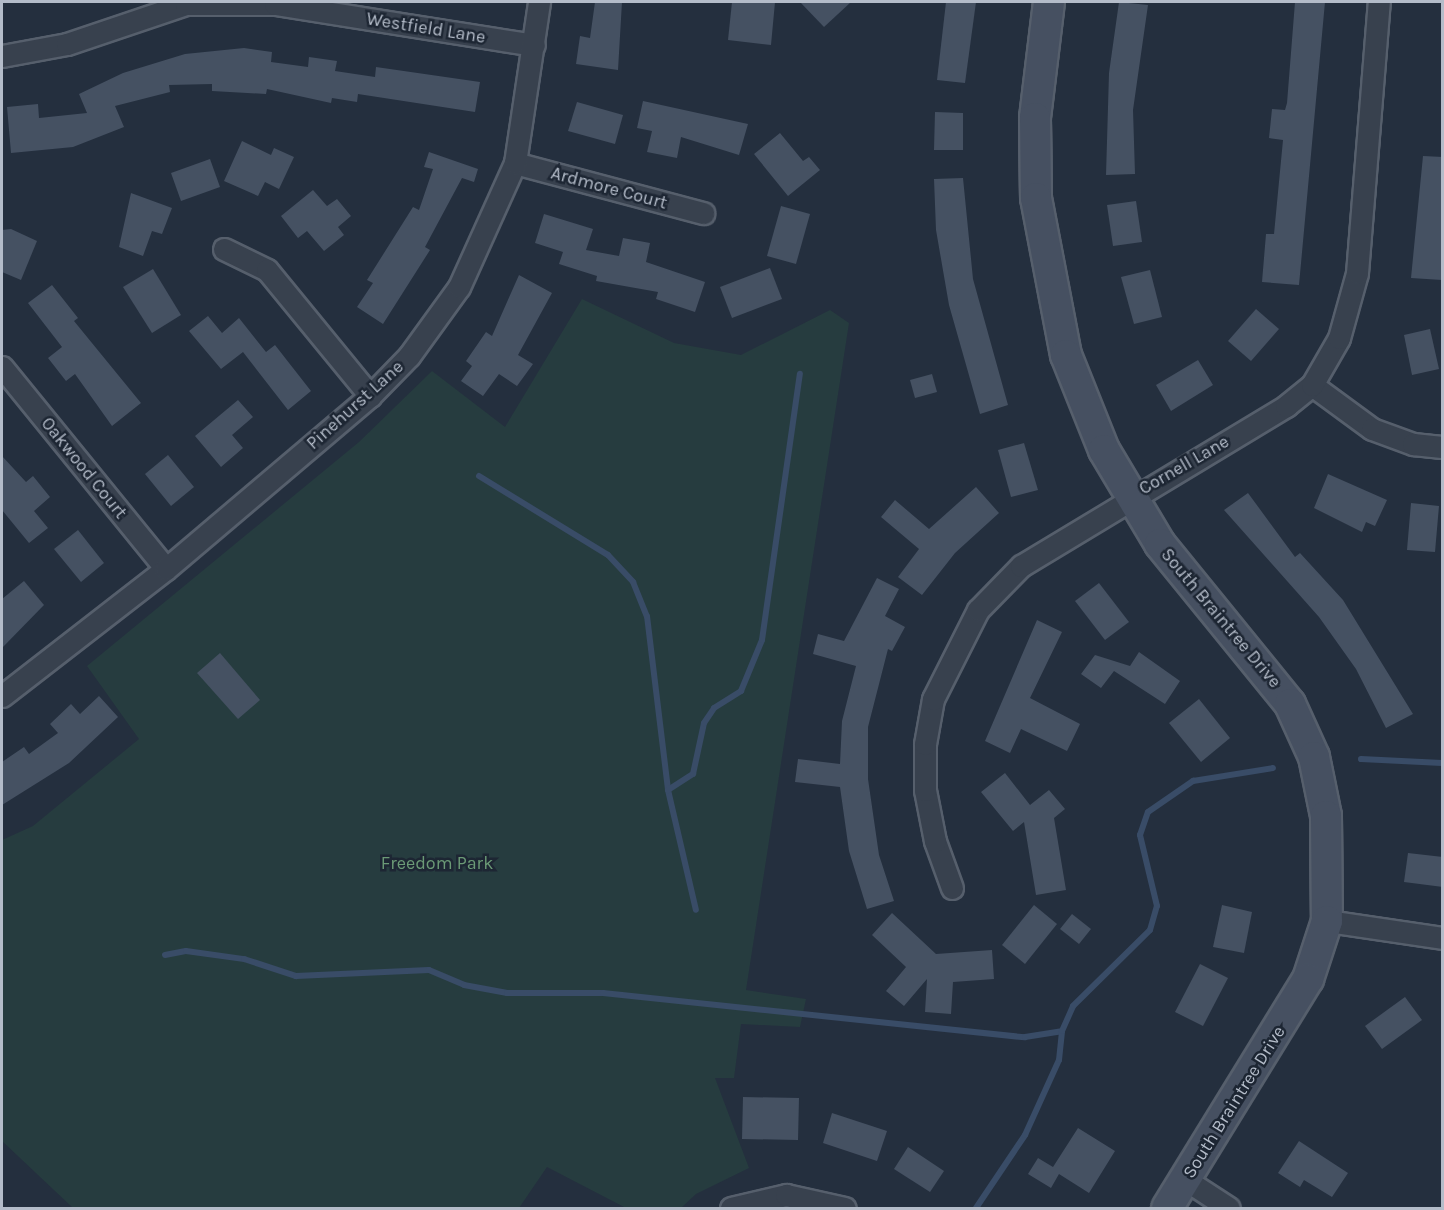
<!DOCTYPE html>
<style>
body{margin:0}
#map{position:relative;width:1444px;height:1210px;overflow:hidden;background:#242f3e;font-family:Karla,sans-serif}
div>[style]{position:absolute}
[style*='--x']{left:calc(var(--x)*1px);top:calc(var(--y)*1px);width:calc(var(--w)*1px);rotate:calc(var(--a)*1deg)}
.green>*{inset:0;background:#263c3f}
.stream>*{height:6px;margin:-3px;padding:0 3px;transform-origin:3px;border-radius:3px;background:#394c67}
.building>*{inset:0;background:#455162}
.roads{filter:drop-shadow(2px 0 #565f6c) drop-shadow(-2px 0 #565f6c) drop-shadow(0 2px #565f6c) drop-shadow(0 -2px #565f6c)}
.street>*{height:21px;margin:-10.5px;padding:0 10.5px;transform-origin:10.5px;border-radius:10.5px;background:#38414e}
.secondary>*{height:30px;margin:-15px;padding:0 15px;transform-origin:15px;border-radius:15px;background:#465061}
span{translate:-50% -50%;white-space:nowrap;text-align:center;line-height:1.15;-webkit-text-stroke:5px #1d2633;paint-order:stroke}
.street-label{font-size:18px;color:#b4bcc9}
.park-label{font-size:18px;color:#6b9a76}
.frame{position:absolute;inset:0;border:3px solid #b4bcc9;pointer-events:none}
</style>
<div id="map">
<div class="green">
<i style="clip-path:polygon(582px 299px,674px 343px,741px 355px,830px 310px,849px 323px,746px 990px,806px 999px,800px 1027px,741px 1024px,734px 1078px,715px 1078px,749px 1168px,696px 1194px,681px 1208px,626px 1208px,547px 1167px,519px 1208px,73px 1208px,2px 1141px,2px 840px,33px 826px,139px 739px,87px 666px,359px 442px,432px 371px,505px 427px)"></i>
</div>
<div class="stream">
<i style="--x:479;--y:476;--w:151;--a:31.5"></i>
<i style="--x:608;--y:555;--w:37;--a:47"></i>
<i style="--x:633;--y:582;--w:37;--a:68"></i>
<i style="--x:647;--y:616;--w:175;--a:83.1"></i>
<i style="--x:668;--y:790;--w:123;--a:76.9"></i>
<i style="--x:1361;--y:759;--w:81;--a:2.8"></i>
<i style="--x:668;--y:790;--w:30;--a:-33"></i>
<i style="--x:693;--y:774;--w:52;--a:-77.8"></i>
<i style="--x:704;--y:723;--w:18;--a:-56"></i>
<i style="--x:714;--y:708;--w:32;--a:-32"></i>
<i style="--x:741;--y:691;--w:55;--a:-67.6"></i>
<i style="--x:762;--y:640;--w:269;--a:-81.9"></i>
<i style="--x:165;--y:955;--w:21;--a:-11"></i>
<i style="--x:186;--y:951;--w:59;--a:7.9"></i>
<i style="--x:244;--y:959;--w:55;--a:18.1"></i>
<i style="--x:296;--y:976;--w:133;--a:-2.6"></i>
<i style="--x:429;--y:970;--w:38;--a:23"></i>
<i style="--x:464;--y:985;--w:44;--a:10.5"></i>
<i style="--x:507;--y:993;--w:96;--a:0"></i>
<i style="--x:603;--y:993;--w:424;--a:6"></i>
<i style="--x:1025;--y:1037;--w:37;--a:-9"></i>
<i style="--x:976;--y:1208;--w:88;--a:-56.1"></i>
<i style="--x:1025;--y:1135;--w:82;--a:-65.6"></i>
<i style="--x:1059;--y:1060;--w:29;--a:-84"></i>
<i style="--x:1062;--y:1031;--w:27;--a:-66"></i>
<i style="--x:1073;--y:1006;--w:108;--a:-44.6"></i>
<i style="--x:1150;--y:930;--w:25;--a:-74"></i>
<i style="--x:1157;--y:906;--w:73;--a:-103.5"></i>
<i style="--x:1140;--y:835;--w:24;--a:-71"></i>
<i style="--x:1148;--y:812;--w:55;--a:-34.6"></i>
<i style="--x:1193;--y:781;--w:81;--a:-9.2"></i>
</div>
<div class="building">
<i style="clip-path:polygon(595px 2px,622px 2px,618px 70px,576px 64px,580px 36px,590px 38px)"></i>
<i style="clip-path:polygon(732px 2px,775px 2px,771px 45px,728px 40px)"></i>
<i style="clip-path:polygon(800px 2px,851px 2px,824px 27px)"></i>
<i style="clip-path:polygon(946px 2px,976px 2px,965px 83px,937px 80px)"></i>
<i style="clip-path:polygon(1119px 2px,1148px 5px,1133px 110px,1135px 174px,1106px 175px,1109px 73px)"></i>
<i style="clip-path:polygon(1295px 2px,1325px 2px,1299px 285px,1262px 282px,1266px 234px,1274px 234px,1283px 140px,1269px 138px,1272px 109px,1285px 110px,1287px 103px)"></i>
<i style="clip-path:polygon(244px 48px,272px 52px,271px 62px,308px 67px,309px 57px,337px 61px,335px 71px,375px 77px,376px 67px,480px 82px,475px 112px,358px 94px,357px 102px,332px 98px,331px 103px,267px 89px,266px 94px,212px 91px,212px 84px,169px 85px,170px 92px,115px 106px,124px 127px,73px 147px,11px 153px,7px 107px,38px 104px,39px 118px,87px 113px,79px 94px,123px 73px,185px 54px)"></i>
<i style="clip-path:polygon(643px 101px,748px 124px,739px 155px,681px 137px,677px 158px,647px 152px,652px 131px,637px 128px)"></i>
<i style="clip-path:polygon(577px 102px,623px 115px,615px 144px,568px 131px)"></i>
<i style="clip-path:polygon(935px 112px,963px 113px,963px 150px,934px 150px)"></i>
<i style="clip-path:polygon(780px 133px,803px 161px,809px 157px,820px 170px,788px 196px,754px 154px)"></i>
<i style="clip-path:polygon(242px 141px,271px 155px,274px 148px,294px 157px,279px 189px,265px 182px,258px 196px,224px 181px)"></i>
<i style="clip-path:polygon(429px 152px,478px 169px,474px 182px,462px 178px,425px 247px,430px 250px,383px 324px,357px 307px,373px 283px,367px 280px,413px 207px,419px 210px,433px 169px,424px 167px)"></i>
<i style="clip-path:polygon(1423px 156px,1443px 157px,1442px 280px,1411px 278px)"></i>
<i style="clip-path:polygon(210px 159px,220px 187px,181px 201px,171px 173px)"></i>
<i style="clip-path:polygon(963px 178px,973px 279px,1008px 405px,980px 414px,949px 305px,936px 230px,934px 179px)"></i>
<i style="clip-path:polygon(313px 190px,327px 206px,337px 199px,351px 216px,338px 227px,344px 235px,324px 251px,307px 231px,298px 238px,281px 216px)"></i>
<i style="clip-path:polygon(131px 193px,172px 208px,162px 234px,152px 231px,143px 256px,119px 247px)"></i>
<i style="clip-path:polygon(1136px 201px,1142px 242px,1113px 246px,1107px 205px)"></i>
<i style="clip-path:polygon(781px 206px,810px 214px,796px 264px,767px 256px)"></i>
<i style="clip-path:polygon(544px 214px,593px 229px,586px 250px,619px 256px,623px 238px,650px 243px,646px 262px,705px 282px,695px 312px,656px 299px,658px 292px,596px 281px,597px 276px,559px 264px,563px 252px,535px 243px)"></i>
<i style="clip-path:polygon(11px 229px,37px 241px,21px 280px,2px 272px,2px 230px)"></i>
<i style="clip-path:polygon(770px 268px,782px 299px,732px 318px,720px 287px)"></i>
<i style="clip-path:polygon(153px 269px,181px 315px,152px 333px,123px 287px)"></i>
<i style="clip-path:polygon(1150px 270px,1162px 317px,1134px 324px,1121px 277px)"></i>
<i style="clip-path:polygon(519px 275px,552px 293px,518px 355px,533px 364px,517px 386px,499px 374px,483px 396px,461px 381px,472px 366px,466px 361px,486px 332px,492px 336px)"></i>
<i style="clip-path:polygon(52px 285px,78px 318px,74px 321px,141px 403px,112px 426px,75px 374px,66px 381px,48px 358px,62px 347px,28px 303px)"></i>
<i style="clip-path:polygon(1256px 309px,1279px 329px,1251px 361px,1228px 341px)"></i>
<i style="clip-path:polygon(208px 316px,222px 333px,239px 318px,266px 352px,275px 345px,311px 391px,288px 410px,243px 352px,221px 369px,189px 331px)"></i>
<i style="clip-path:polygon(1430px 329px,1439px 369px,1412px 375px,1404px 335px)"></i>
<i style="clip-path:polygon(1198px 360px,1213px 385px,1171px 411px,1156px 385px)"></i>
<i style="clip-path:polygon(932px 374px,937px 392px,915px 398px,910px 380px)"></i>
<i style="clip-path:polygon(238px 400px,253px 417px,232px 435px,243px 448px,221px 467px,195px 436px)"></i>
<i style="clip-path:polygon(1024px 443px,1038px 490px,1011px 497px,998px 450px)"></i>
<i style="clip-path:polygon(168px 455px,194px 487px,171px 506px,145px 474px)"></i>
<i style="clip-path:polygon(2px 456px,26px 482px,33px 476px,50px 497px,34px 511px,48px 528px,29px 543px,2px 510px)"></i>
<i style="clip-path:polygon(1328px 474px,1387px 500px,1375px 526px,1366px 522px,1362px 532px,1314px 508px)"></i>
<i style="clip-path:polygon(976px 487px,999px 513px,955px 553px,922px 595px,898px 577px,919px 549px,881px 517px,895px 500px,929px 529px)"></i>
<i style="clip-path:polygon(1248px 493px,1295px 557px,1300px 553px,1343px 600px,1413px 714px,1386px 728px,1356px 669px,1319px 617px,1224px 510px)"></i>
<i style="clip-path:polygon(1411px 503px,1439px 506px,1435px 552px,1407px 550px)"></i>
<i style="clip-path:polygon(78px 530px,104px 563px,81px 582px,54px 549px)"></i>
<i style="clip-path:polygon(877px 578px,899px 589px,885px 616px,905px 627px,892px 651px,888px 649px,868px 727px,868px 779px,879px 855px,894px 901px,867px 909px,849px 851px,840px 787px,795px 782px,798px 759px,840px 764px,842px 721px,856px 666px,813px 654px,818px 634px,844px 641px)"></i>
<i style="clip-path:polygon(24px 581px,44px 605px,2px 648px,2px 599px)"></i>
<i style="clip-path:polygon(1099px 583px,1129px 622px,1105px 640px,1075px 601px)"></i>
<i style="clip-path:polygon(1037px 620px,1062px 632px,1030px 698px,1080px 724px,1067px 751px,1021px 729px,1010px 753px,985px 741px)"></i>
<i style="clip-path:polygon(1139px 652px,1180px 681px,1165px 704px,1114px 671px,1101px 688px,1081px 674px,1095px 655px,1130px 666px)"></i>
<i style="clip-path:polygon(220px 653px,260px 700px,238px 719px,197px 673px)"></i>
<i style="clip-path:polygon(99px 696px,118px 717px,69px 763px,2px 805px,2px 762px,24px 747px,29px 754px,58px 733px,50px 724px,71px 704px,80px 714px)"></i>
<i style="clip-path:polygon(1199px 699px,1230px 738px,1201px 762px,1169px 723px)"></i>
<i style="clip-path:polygon(1005px 773px,1030px 805px,1049px 790px,1065px 809px,1054px 818px,1066px 890px,1036px 895px,1024px 822px,1013px 831px,981px 792px)"></i>
<i style="clip-path:polygon(1408px 853px,1443px 857px,1443px 887px,1404px 882px)"></i>
<i style="clip-path:polygon(1034px 905px,1057px 924px,1025px 964px,1002px 945px)"></i>
<i style="clip-path:polygon(1222px 905px,1252px 912px,1244px 953px,1213px 947px)"></i>
<i style="clip-path:polygon(892px 913px,936px 954px,992px 950px,994px 979px,953px 982px,951px 1014px,925px 1012px,927px 979px,904px 1006px,886px 991px,906px 967px,872px 935px)"></i>
<i style="clip-path:polygon(1072px 914px,1091px 929px,1079px 944px,1060px 929px)"></i>
<i style="clip-path:polygon(1200px 964px,1228px 978px,1203px 1026px,1175px 1012px)"></i>
<i style="clip-path:polygon(1405px 997px,1422px 1020px,1382px 1049px,1365px 1026px)"></i>
<i style="clip-path:polygon(743px 1097px,799px 1098px,798px 1140px,742px 1139px)"></i>
<i style="clip-path:polygon(832px 1113px,887px 1131px,877px 1161px,823px 1143px)"></i>
<i style="clip-path:polygon(1078px 1128px,1115px 1151px,1089px 1193px,1059px 1174px,1051px 1188px,1028px 1174px,1038px 1158px,1053px 1167px)"></i>
<i style="clip-path:polygon(1299px 1141px,1348px 1173px,1332px 1197px,1304px 1180px,1300px 1187px,1278px 1173px)"></i>
<i style="clip-path:polygon(908px 1147px,944px 1171px,930px 1192px,894px 1169px)"></i>
</div>
<div class="roads">
<div class="street">
<i style="--x:2;--y:56;--w:66;--a:-10.5"></i>
<i style="--x:67;--y:44;--w:126;--a:-18.6"></i>
<i style="--x:186;--y:4;--w:89;--a:0"></i>
<i style="--x:275;--y:4;--w:262;--a:9"></i>
<i style="--x:515;--y:163;--w:195;--a:14.9"></i>
<i style="--x:224;--y:249;--w:48;--a:26"></i>
<i style="--x:267;--y:270;--w:163;--a:50.7"></i>
<i style="--x:2;--y:367;--w:260;--a:50.9"></i>
<i style="--x:1312;--y:385;--w:74;--a:36.3"></i>
<i style="--x:1372;--y:429;--w:44;--a:20.1"></i>
<i style="--x:1413;--y:444;--w:29;--a:6"></i>
<i style="--x:2;--y:696;--w:207;--a:-37.8"></i>
<i style="--x:166;--y:569;--w:267;--a:-40.3"></i>
<i style="--x:370;--y:396;--w:56;--a:-45.7"></i>
<i style="--x:409;--y:356;--w:85;--a:-54.1"></i>
<i style="--x:459;--y:287;--w:136;--a:-65.7"></i>
<i style="--x:515;--y:163;--w:163;--a:-81.5"></i>
<i style="--x:952;--y:888;--w:50;--a:-109.9"></i>
<i style="--x:935;--y:841;--w:52;--a:-101.1"></i>
<i style="--x:925;--y:790;--w:46;--a:-90"></i>
<i style="--x:925;--y:744;--w:46;--a:-79.9"></i>
<i style="--x:933;--y:699;--w:100;--a:-63.2"></i>
<i style="--x:978;--y:610;--w:62;--a:-45.7"></i>
<i style="--x:1021;--y:566;--w:310;--a:-31.1"></i>
<i style="--x:1286;--y:406;--w:33;--a:-39"></i>
<i style="--x:1312;--y:385;--w:54;--a:-60.1"></i>
<i style="--x:1339;--y:338;--w:67;--a:-74.5"></i>
<i style="--x:1357;--y:273;--w:272;--a:-85.4"></i>
<i style="--x:1327;--y:921;--w:116;--a:8.4"></i>
<i style="--x:1186;--y:1180;--w:51;--a:33.1"></i>
<i style="--x:731;--y:1208;--w:57;--a:-13.3"></i>
<i style="--x:786;--y:1195;--w:60;--a:12.4"></i>
</div>
<div class="secondary">
<i style="--x:1049;--y:2;--w:117;--a:96.9"></i>
<i style="--x:1035;--y:118;--w:80;--a:89.3"></i>
<i style="--x:1036;--y:198;--w:160;--a:79.2"></i>
<i style="--x:1066;--y:355;--w:102;--a:68.2"></i>
<i style="--x:1104;--y:450;--w:109;--a:59.2"></i>
<i style="--x:1160;--y:544;--w:206;--a:50.9"></i>
<i style="--x:1290;--y:704;--w:58;--a:65.6"></i>
<i style="--x:1314;--y:757;--w:60;--a:78.5"></i>
<i style="--x:1326;--y:816;--w:105;--a:89.5"></i>
<i style="--x:1327;--y:921;--w:61;--a:108.1"></i>
<i style="--x:1308;--y:979;--w:269;--a:121.6"></i>
</div>
</div>
<div class="street-label">
<span style="left:426px;top:28px;rotate:9deg">Westfield Lane</span>
<span style="left:609px;top:188px;rotate:15deg">Ardmore Court</span>
<span style="left:355px;top:405px;rotate:-42deg">Pinehurst Lane</span>
<span style="left:1184px;top:465px;rotate:-30deg">Cornell Lane</span>
<span style="left:84px;top:468px;rotate:51deg">Oakwood Court</span>
<span style="left:1221px;top:618px;rotate:50deg">South Braintree Drive</span>
<span style="left:1234px;top:1102px;rotate:-58deg">South Braintree Drive</span>
</div>
<div class="park-label">
<span style="left:437px;top:863px">Freedom Park</span>
</div>
<div class="frame"></div>
</div>
